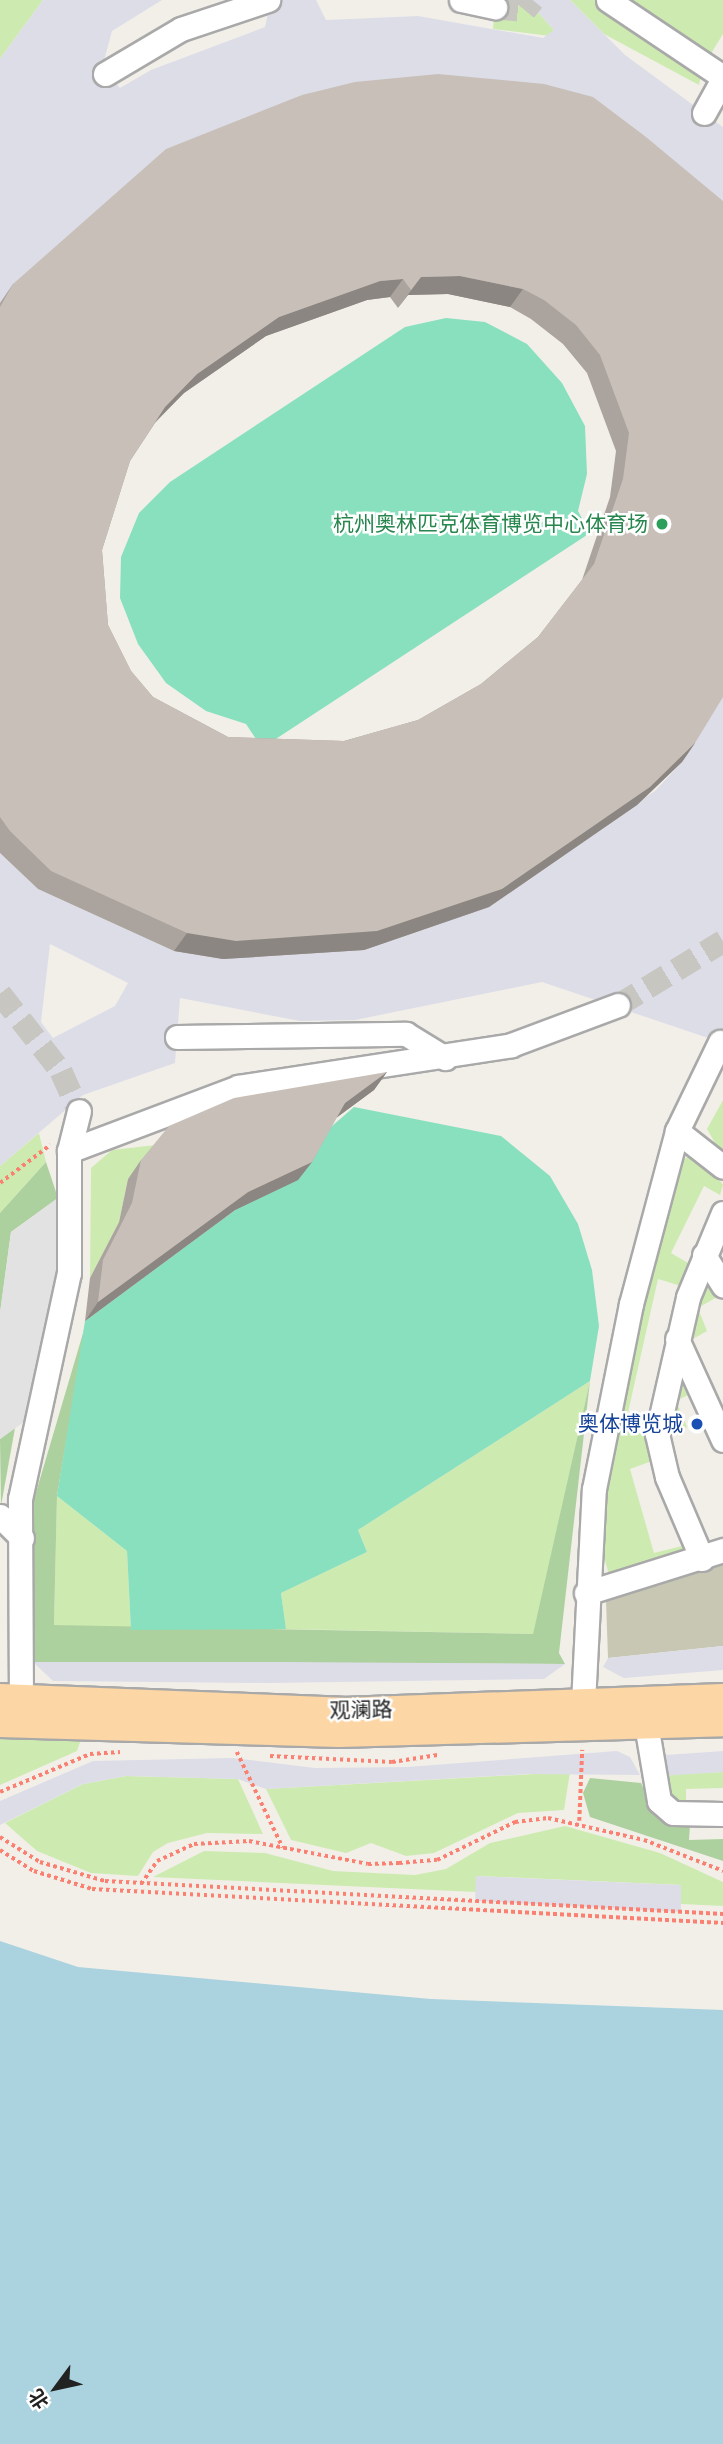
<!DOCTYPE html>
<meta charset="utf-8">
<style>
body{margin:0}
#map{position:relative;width:723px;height:2444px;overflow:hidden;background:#f2efe9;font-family:"Public Sans","Noto Sans SC",sans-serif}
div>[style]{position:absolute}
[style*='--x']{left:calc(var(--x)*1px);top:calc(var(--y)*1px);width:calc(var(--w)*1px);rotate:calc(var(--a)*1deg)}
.construction>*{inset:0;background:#c7c7b4}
.grass>*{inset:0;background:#cdebb0}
.forest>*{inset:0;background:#add19e}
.pitch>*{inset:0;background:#88e0be}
.parking>*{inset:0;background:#e2e2e2}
.plaza>*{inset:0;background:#dddde8}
.water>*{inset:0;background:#aad3df}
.minor-tunnel>*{height:23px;margin-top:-11.5px;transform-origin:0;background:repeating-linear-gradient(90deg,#c8c6c1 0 23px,transparent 0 34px)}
.path>*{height:3.5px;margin-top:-1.75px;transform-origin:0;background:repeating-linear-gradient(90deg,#fa8072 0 3.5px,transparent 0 7px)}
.roads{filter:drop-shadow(2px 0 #a9a9a9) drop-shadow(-2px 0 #a9a9a9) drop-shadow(0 2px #a9a9a9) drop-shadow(0 -2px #a9a9a9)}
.minor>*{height:23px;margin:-11.5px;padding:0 11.5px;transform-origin:11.5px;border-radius:11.5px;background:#fff}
.major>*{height:28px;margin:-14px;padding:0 14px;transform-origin:14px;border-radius:14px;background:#fcd6a4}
.wall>*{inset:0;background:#aba49e}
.shaded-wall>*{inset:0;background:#8b8681}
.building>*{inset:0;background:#c7bfb8}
.dots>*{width:19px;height:19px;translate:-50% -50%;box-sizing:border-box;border:4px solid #fff;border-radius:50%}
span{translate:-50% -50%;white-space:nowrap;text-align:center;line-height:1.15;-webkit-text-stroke:5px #fff;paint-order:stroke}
.leisure-label{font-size:21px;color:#27864d}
.right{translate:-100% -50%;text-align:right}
.transit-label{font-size:21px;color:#164399}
.street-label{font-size:21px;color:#222}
.north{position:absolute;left:21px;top:2353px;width:70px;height:70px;-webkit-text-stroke:5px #fff;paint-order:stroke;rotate:237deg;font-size:19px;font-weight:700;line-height:28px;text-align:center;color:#222}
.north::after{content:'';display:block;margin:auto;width:24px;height:32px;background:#222;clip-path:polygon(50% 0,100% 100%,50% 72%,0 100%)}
</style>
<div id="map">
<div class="construction">
<i style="clip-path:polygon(723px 1561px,723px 1646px,608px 1658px,606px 1600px)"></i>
</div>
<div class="grass">
<i style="clip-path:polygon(0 0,43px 0,0 59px)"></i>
<i style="clip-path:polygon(495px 0,527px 0,554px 30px,550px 36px,493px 29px)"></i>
<i style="clip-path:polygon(570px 0,595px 0,701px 75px,699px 85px,604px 34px)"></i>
<i style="clip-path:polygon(619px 0,723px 0,723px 34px,707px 60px)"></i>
<i style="clip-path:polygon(723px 1100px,723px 1157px,707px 1129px)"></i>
<i style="clip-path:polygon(39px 1133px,46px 1162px,0 1213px,0 1166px)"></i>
<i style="clip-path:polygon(156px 1145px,128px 1179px,119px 1222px,90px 1278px,91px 1168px,112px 1150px)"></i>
<i style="clip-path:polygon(692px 1153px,704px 1159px,723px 1185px,720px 1195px,704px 1186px,671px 1253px,688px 1263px,681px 1286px,658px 1279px,627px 1417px,648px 1422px,652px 1461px,630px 1469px,654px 1553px,682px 1546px,684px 1554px,609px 1575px,602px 1549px,606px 1488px,640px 1308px,680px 1163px)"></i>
<i style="clip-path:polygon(706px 1275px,717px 1297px,698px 1308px,707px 1331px,691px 1340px,697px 1299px)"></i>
<i style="clip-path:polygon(680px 1362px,694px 1392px,676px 1401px,687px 1427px,667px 1438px)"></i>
<i style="clip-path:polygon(590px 1381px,534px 1634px,286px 1629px,281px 1593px,367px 1552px,358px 1530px)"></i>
<i style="clip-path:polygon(57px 1496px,127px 1551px,131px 1630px,54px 1625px)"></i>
<i style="clip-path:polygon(0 1737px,81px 1739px,77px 1751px,0 1785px)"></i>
<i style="clip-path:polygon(570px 1772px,564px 1810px,518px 1813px,434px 1853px,406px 1856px,371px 1843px,346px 1853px,291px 1840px,266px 1789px)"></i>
<i style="clip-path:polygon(723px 1772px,723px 1788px,686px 1789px,686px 1804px,672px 1802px,663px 1790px,667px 1774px)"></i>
<i style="clip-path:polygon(126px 1776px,238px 1779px,263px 1834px,207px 1833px,168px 1843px,153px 1852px,138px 1876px,91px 1873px,37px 1851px,5px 1823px,83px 1784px)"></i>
<i style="clip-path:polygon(565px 1826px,660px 1853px,723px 1882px,723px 1906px,681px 1904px,681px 1885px,477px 1876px,476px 1892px,153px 1877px,204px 1851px,265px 1853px,333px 1871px,415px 1875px,446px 1869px,490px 1843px)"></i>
</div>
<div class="forest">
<i style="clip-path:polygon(46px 1162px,58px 1198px,11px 1232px,0 1313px,0 1213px)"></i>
<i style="clip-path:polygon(86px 1323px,57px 1496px,54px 1625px,533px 1634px,590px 1381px,559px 1653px,565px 1664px,33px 1662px,32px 1506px)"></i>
<i style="clip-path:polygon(15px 1428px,1px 1506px,0 1439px)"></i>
<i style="clip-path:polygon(590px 1778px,641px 1783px,657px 1816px,690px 1825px,689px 1840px,723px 1839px,723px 1861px,590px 1817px,583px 1793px)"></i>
</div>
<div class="pitch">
<i style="clip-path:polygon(446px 318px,485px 322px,527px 344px,562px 383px,585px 426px,587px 474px,578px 511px,590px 533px,262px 748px,246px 724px,206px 711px,166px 683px,138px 644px,120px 598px,121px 557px,139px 513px,170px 482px,405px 327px)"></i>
<i style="clip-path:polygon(354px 1107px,501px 1136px,550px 1176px,578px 1224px,592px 1270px,599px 1326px,590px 1381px,358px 1530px,367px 1552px,281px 1593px,286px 1629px,131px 1630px,127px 1551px,57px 1496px,85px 1321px,235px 1210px)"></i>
</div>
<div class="parking">
<i style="clip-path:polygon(73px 1187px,35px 1414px,0 1439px,0 1313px,11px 1232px)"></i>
</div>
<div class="plaza">
<i style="clip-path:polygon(43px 0,162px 0,112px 31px,102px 68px,120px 88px,151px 70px,265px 27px,271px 0,316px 0,326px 20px,418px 16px,543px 38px,554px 30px,527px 0,570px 0,625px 55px,723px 127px,723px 231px,61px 252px,0 303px,0 59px)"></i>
<i style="clip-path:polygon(evenodd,723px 694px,723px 1043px,542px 982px,355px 1020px,300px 1021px,180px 998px,175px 1063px,83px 1095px,0 1166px,0 853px,38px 889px,174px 951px,223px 959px,299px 951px,576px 842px,655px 791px,682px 762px,723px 694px,50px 944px,128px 983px,115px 1006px,53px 1038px,41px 1022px,50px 944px)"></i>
<i style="clip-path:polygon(723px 1646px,723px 1670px,624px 1678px,603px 1667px,608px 1658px)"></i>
<i style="clip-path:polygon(33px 1662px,281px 1662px,565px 1664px,544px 1679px,269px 1683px,53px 1681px)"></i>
<i style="clip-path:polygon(617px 1751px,630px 1757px,640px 1775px,529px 1774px,266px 1789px,238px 1779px,126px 1776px,83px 1784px,0 1825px,0 1801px,93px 1761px,233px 1758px,315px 1768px,407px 1767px)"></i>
<i style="clip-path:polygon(723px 1751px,723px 1772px,659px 1776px,666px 1755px)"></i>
<i style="clip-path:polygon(476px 1876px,681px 1885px,681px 1912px,475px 1901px)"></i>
</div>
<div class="water">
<i style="clip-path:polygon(0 1941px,78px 1967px,431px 1999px,723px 2010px,723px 2444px,0 2444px)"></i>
</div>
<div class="minor-tunnel">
<i style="--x:495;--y:7;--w:30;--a:6"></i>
<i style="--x:525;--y:10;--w:13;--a:-51"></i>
<i style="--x:0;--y:993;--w:99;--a:52"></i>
<i style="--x:61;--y:1071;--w:44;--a:65.8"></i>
<i style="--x:618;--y:1005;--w:123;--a:-31.4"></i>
</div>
<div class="path">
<i style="--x:0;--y:1183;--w:63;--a:-37.2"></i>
<i style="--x:237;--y:1752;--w:106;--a:64.4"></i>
<i style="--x:270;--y:1756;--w:122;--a:2.8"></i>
<i style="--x:392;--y:1762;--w:46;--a:-8.8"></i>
<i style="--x:0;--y:1792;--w:98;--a:-22.9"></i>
<i style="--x:90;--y:1754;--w:30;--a:-4"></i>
<i style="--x:579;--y:1821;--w:71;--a:-87.6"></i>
<i style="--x:0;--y:1837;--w:47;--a:32"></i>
<i style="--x:40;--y:1862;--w:68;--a:16.3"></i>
<i style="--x:105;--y:1881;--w:619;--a:3.06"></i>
<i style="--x:0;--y:1850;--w:40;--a:32"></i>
<i style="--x:34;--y:1871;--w:61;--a:17.2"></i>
<i style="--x:92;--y:1889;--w:632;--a:3.08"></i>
<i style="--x:141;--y:1884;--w:28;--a:-55"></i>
<i style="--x:157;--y:1861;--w:41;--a:-24.7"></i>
<i style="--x:194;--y:1844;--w:55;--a:-3.1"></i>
<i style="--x:249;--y:1841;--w:121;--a:10.9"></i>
<i style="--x:368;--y:1864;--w:31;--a:-2"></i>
<i style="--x:399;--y:1863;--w:38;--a:-5"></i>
<i style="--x:437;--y:1860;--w:87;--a:-26"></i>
<i style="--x:515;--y:1822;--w:33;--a:-7"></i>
<i style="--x:548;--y:1818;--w:98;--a:12.9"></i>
<i style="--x:644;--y:1840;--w:85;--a:21.4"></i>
</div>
<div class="roads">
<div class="minor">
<i style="--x:461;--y:0;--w:35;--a:12"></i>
<i style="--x:608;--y:0;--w:138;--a:33.8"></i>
<i style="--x:105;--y:74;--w:88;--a:-30.6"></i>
<i style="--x:181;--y:29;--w:92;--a:-18.4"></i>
<i style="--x:704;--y:113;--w:39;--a:-61"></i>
<i style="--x:177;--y:1037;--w:229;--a:-0.8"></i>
<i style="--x:406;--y:1034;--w:46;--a:31.6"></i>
<i style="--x:677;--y:1131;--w:58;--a:38"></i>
<i style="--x:69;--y:1151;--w:181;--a:-20.7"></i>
<i style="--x:238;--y:1087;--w:276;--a:-8.7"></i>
<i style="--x:511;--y:1045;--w:114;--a:-20.5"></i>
<i style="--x:704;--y:1255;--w:36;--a:58"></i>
<i style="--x:677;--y:1339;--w:111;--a:65.5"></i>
<i style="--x:0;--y:1516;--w:31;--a:45"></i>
<i style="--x:702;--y:1559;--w:89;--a:-113.1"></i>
<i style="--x:667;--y:1477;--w:44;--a:-103.1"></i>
<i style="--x:657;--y:1434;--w:140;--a:-77.2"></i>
<i style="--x:688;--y:1297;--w:91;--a:-67.4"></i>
<i style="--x:586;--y:1593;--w:144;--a:-17.4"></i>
<i style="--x:21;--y:1701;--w:202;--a:-90.3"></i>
<i style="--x:20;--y:1499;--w:231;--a:-77.8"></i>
<i style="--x:69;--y:1273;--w:122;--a:-90"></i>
<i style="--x:69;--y:1151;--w:41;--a:-76"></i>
<i style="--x:583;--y:1703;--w:214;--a:-87.1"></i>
<i style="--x:594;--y:1489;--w:189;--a:-78.7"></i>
<i style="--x:631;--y:1304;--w:179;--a:-75.1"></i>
<i style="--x:677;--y:1131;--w:99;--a:-64.2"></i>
<i style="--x:646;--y:1724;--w:78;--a:80.4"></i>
<i style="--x:659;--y:1801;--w:18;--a:41"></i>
<i style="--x:673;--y:1813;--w:50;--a:1.1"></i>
</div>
<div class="major">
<i style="--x:0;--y:1698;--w:343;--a:2.3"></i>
<i style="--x:343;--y:1712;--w:380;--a:-2.1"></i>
<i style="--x:0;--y:1723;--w:339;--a:1.7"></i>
<i style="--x:339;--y:1733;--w:384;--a:-1.6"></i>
</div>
</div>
<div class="wall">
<i style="clip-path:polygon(evenodd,593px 97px,695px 743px,682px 762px,637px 805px,489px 907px,364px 950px,223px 959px,174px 951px,38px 889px,0 853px,0 303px,13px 284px,593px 97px,448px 294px,510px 307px,531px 319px,563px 344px,587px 373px,616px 451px,610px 497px,582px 580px,538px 637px,481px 684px,418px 720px,344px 741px,228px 737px,153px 697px,131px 671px,108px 625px,102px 550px,130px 461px,155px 423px,184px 393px,266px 336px,367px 300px,390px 297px,398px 308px,408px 295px,448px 294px)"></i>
<i style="clip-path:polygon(387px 1072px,374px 1090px,336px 1118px,312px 1162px,298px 1180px,235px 1210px,85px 1321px,90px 1278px,119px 1222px,128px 1179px,141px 1160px)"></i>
</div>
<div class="shaded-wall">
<i style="clip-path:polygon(460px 276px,523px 289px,510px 307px,448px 294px,408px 295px,398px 308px,421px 277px)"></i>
<i style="clip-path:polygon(403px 279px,390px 297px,367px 300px,266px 336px,184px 393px,152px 425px,165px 407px,197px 374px,279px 317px,380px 281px)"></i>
<i style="clip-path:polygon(695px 743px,682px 762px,637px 805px,489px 907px,364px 950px,223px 959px,174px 951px,187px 933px)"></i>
<i style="clip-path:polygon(387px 1072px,374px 1090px,332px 1121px,345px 1103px)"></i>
<i style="clip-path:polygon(312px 1162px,298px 1180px,235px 1210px,85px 1321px,98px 1302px,248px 1192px)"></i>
</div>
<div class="building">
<i style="clip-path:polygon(evenodd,438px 74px,544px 84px,593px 97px,646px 137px,723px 201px,723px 697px,695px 743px,650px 787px,502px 889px,377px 931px,236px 941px,187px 933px,51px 871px,10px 831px,0 817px,0 307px,13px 284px,166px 149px,302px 95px,355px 82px,438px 74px,460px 276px,523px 289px,544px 300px,576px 325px,600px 355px,629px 433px,623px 479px,594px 564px,538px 637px,481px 684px,418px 720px,344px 741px,228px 737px,153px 697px,131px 671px,108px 625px,102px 550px,130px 461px,165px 407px,197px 374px,279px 317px,380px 281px,403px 279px,411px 290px,421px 277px,460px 276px)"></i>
<i style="clip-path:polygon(387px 1072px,345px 1103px,312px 1162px,248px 1192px,98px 1302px,103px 1260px,132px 1203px,141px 1160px,169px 1126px,234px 1098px)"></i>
</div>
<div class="dots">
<i style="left:662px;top:524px;background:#2e9e5b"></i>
<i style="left:697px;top:1424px;background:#1a4fb4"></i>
</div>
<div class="leisure-label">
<span class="right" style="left:648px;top:524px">杭州奥林匹克体育博览中心体育场</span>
</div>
<div class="transit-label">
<span class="right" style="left:683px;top:1424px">奥体博览城</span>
</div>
<div class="street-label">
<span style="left:361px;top:1710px;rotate:-1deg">观澜路</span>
</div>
<div class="north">北</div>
</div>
